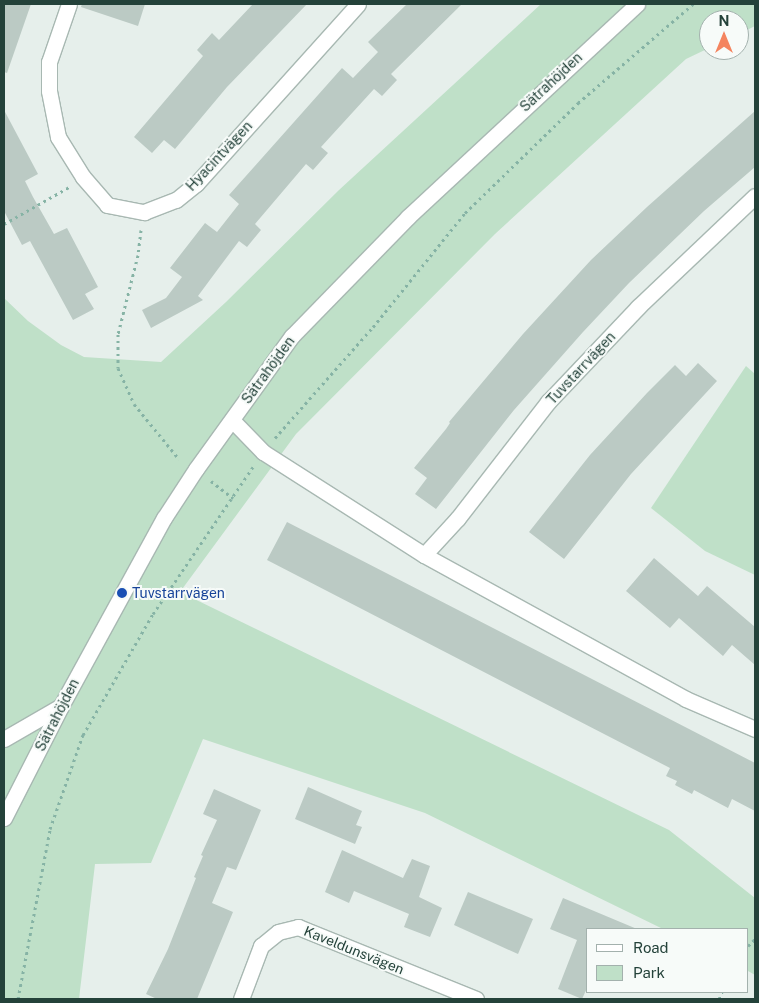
<!DOCTYPE html>
<meta charset="utf-8">
<style>
body{margin:0}
#map{position:relative;width:759px;height:1003px;overflow:hidden;background:#e6efeb;font-family:"Public Sans",sans-serif}
div>[style]{position:absolute}
[style*='--x']{left:calc(var(--x)*1px);top:calc(var(--y)*1px);width:calc(var(--w)*1px);rotate:calc(var(--a)*1deg)}
.green>*{inset:0;background:#bfe0c8}
.building>*{inset:0;background:#bbcac4}
.path>*{height:3px;margin-top:-1.5px;transform-origin:0;background:repeating-linear-gradient(90deg,#86b3a5 0 2.5px,transparent 0 6.5px)}
.roads{filter:drop-shadow(1px 0 #a8b8b2) drop-shadow(-1px 0 #a8b8b2) drop-shadow(0 1px #a8b8b2) drop-shadow(0 -1px #a8b8b2)}
.minor>*{height:15px;margin:-7.5px;padding:0 7.5px;transform-origin:7.5px;border-radius:7.5px;background:#fff}
.dots>*{width:14px;height:14px;translate:-50% -50%;box-sizing:border-box;border:2px solid #f7fbf9;border-radius:50%}
span{translate:-50% -50%;white-space:nowrap;text-align:center;line-height:1.15;-webkit-text-stroke:4px #f7fbf9;paint-order:stroke}
.street-label{font-size:14px;color:#24423a}
.transit-label{font-size:14px;color:#164399}
.left{translate:0 -50%;text-align:left}
.frame{position:absolute;inset:0;border:5px solid #24423a;pointer-events:none}
.legend{position:absolute;left:586px;top:928px;width:162px;height:65px;box-sizing:border-box;background:#f7fbf9;border:1px solid #a3b1ad;margin:0;padding:6px 9px;list-style:none;font-size:15px;color:#24423a}
.legend li{display:flex;align-items:center;gap:10px;height:25px}
.legend b{width:25px;border:1px solid #a3b1ad}
.north{position:absolute;left:699px;top:10px;width:50px;height:50px;box-sizing:border-box;background:#f7fbf9;border:1px solid #a3b1ad;border-radius:50%;rotate:0deg;font-size:14px;font-weight:700;line-height:20px;text-align:center;color:#24423a}
.north::after{content:'';display:block;margin:auto;width:18px;height:22px;background:#f4845f;clip-path:polygon(50% 0,100% 100%,50% 72%,0 100%)}
</style>
<div id="map">
<div class="green">
<i style="clip-path:polygon(541px 4px,755px 4px,755px 26px,739px 34px,739px 20px,709px 20px,709px 48px,686px 59px,495px 234px,296px 434px,180px 592px,669px 830px,755px 898px,755px 975px,748px 971px,748px 929px,663px 929px,425px 813px,203px 739px,151px 863px,95px 864px,79px 999px,4px 999px,4px 298px,28px 321px,61px 345px,84px 357px,161px 362px,226px 302px,339px 190px)"></i>
<i style="clip-path:polygon(746px 366px,755px 374px,755px 575px,705px 551px,651px 508px)"></i>
</div>
<div class="building">
<i style="clip-path:polygon(4px 4px,31px 4px,7px 73px,4px 72px)"></i>
<i style="clip-path:polygon(82px 4px,145px 4px,138px 26px,81px 7px)"></i>
<i style="clip-path:polygon(253px 4px,307px 4px,227px 87px,175px 149px,164px 140px,152px 153px,134px 137px,203px 56px,197px 50px,212px 33px,219px 40px)"></i>
<i style="clip-path:polygon(407px 4px,462px 4px,391px 74px,397px 80px,382px 96px,374px 89px,321px 147px,328px 153px,313px 170px,306px 164px,255px 224px,261px 230px,247px 247px,239px 241px,218px 269px,198px 296px,203px 300px,151px 328px,142px 310px,166px 298px,182px 277px,170px 268px,205px 223px,217px 232px,239px 204px,229px 195px,342px 68px,353px 78px,378px 52px,368px 42px)"></i>
<i style="clip-path:polygon(4px 110px,38px 174px,25px 181px,33px 197px,54px 234px,67px 228px,98px 287px,85px 294px,94px 309px,73px 320px,30px 241px,22px 245px,4px 211px)"></i>
<i style="clip-path:polygon(755px 111px,755px 167px,704px 211px,629px 283px,583px 332px,514px 410px,436px 509px,415px 494px,427px 478px,414px 468px,446px 429px,450px 423px,449px 422px,523px 334px,591px 260px,647px 207px)"></i>
<i style="clip-path:polygon(698px 363px,717px 381px,631px 474px,564px 559px,529px 532px,590px 455px,647px 393px,675px 365px,686px 376px)"></i>
<i style="clip-path:polygon(287px 522px,755px 763px,755px 811px,732px 799px,728px 808px,694px 790px,692px 794px,675px 785px,677px 781px,666px 776px,670px 768px,267px 560px)"></i>
<i style="clip-path:polygon(654px 558px,698px 596px,707px 586px,755px 627px,755px 665px,732px 645px,723px 656px,679px 618px,670px 628px,626px 591px)"></i>
<i style="clip-path:polygon(308px 787px,362px 811px,356px 825px,362px 827px,355px 844px,295px 819px)"></i>
<i style="clip-path:polygon(214px 789px,261px 810px,236px 870px,227px 867px,212px 903px,233px 912px,197px 999px,157px 999px,146px 994px,168px 949px,196px 878px,194px 877px,203px 856px,201px 855px,217px 820px,203px 814px)"></i>
<i style="clip-path:polygon(342px 850px,403px 878px,412px 859px,430px 866px,419px 897px,442px 908px,430px 937px,404px 927px,409px 914px,354px 891px,349px 903px,325px 892px)"></i>
<i style="clip-path:polygon(468px 892px,533px 919px,518px 954px,454px 925px)"></i>
<i style="clip-path:polygon(563px 898px,637px 929px,588px 929px,588px 986px,582px 999px,558px 989px,577px 940px,550px 929px)"></i>
</div>
<div class="path">
<i style="--x:4;--y:224;--w:75;--a:-29.6"></i>
<i style="--x:141;--y:230;--w:25;--a:97"></i>
<i style="--x:138;--y:255;--w:81;--a:104.2"></i>
<i style="--x:118;--y:334;--w:34;--a:90"></i>
<i style="--x:118;--y:368;--w:39;--a:66"></i>
<i style="--x:134;--y:404;--w:71;--a:50.7"></i>
<i style="--x:275;--y:438;--w:148;--a:-48.6"></i>
<i style="--x:373;--y:327;--w:146;--a:-51.1"></i>
<i style="--x:465;--y:213;--w:158;--a:-44.2"></i>
<i style="--x:578;--y:103;--w:152;--a:-40.7"></i>
<i style="--x:211;--y:481;--w:28;--a:38"></i>
<i style="--x:748;--y:946;--w:10;--a:-45"></i>
<i style="--x:18;--y:999;--w:173;--a:-79.3"></i>
<i style="--x:50;--y:829;--w:100;--a:-70.7"></i>
<i style="--x:83;--y:735;--w:140;--a:-60"></i>
<i style="--x:153;--y:614;--w:178;--a:-55.8"></i>
<i style="--x:719;--y:999;--w:8;--a:-67"></i>
</div>
<div class="roads">
<div class="minor">
<i style="--x:69;--y:4;--w:61;--a:109"></i>
<i style="--x:49;--y:62;--w:29;--a:90"></i>
<i style="--x:49;--y:91;--w:47;--a:78.9"></i>
<i style="--x:58;--y:137;--w:47;--a:58"></i>
<i style="--x:83;--y:177;--w:37;--a:49"></i>
<i style="--x:107;--y:205;--w:38;--a:11"></i>
<i style="--x:144;--y:212;--w:34;--a:-21"></i>
<i style="--x:176;--y:200;--w:26;--a:-39"></i>
<i style="--x:196;--y:184;--w:242;--a:-48"></i>
<i style="--x:232;--y:420;--w:45;--a:45.9"></i>
<i style="--x:263;--y:452;--w:191;--a:32.6"></i>
<i style="--x:424;--y:555;--w:299;--a:28.8"></i>
<i style="--x:686;--y:699;--w:75;--a:23.5"></i>
<i style="--x:424;--y:555;--w:50;--a:-47.4"></i>
<i style="--x:458;--y:518;--w:147;--a:-52.2"></i>
<i style="--x:548;--y:402;--w:131;--a:-46.5"></i>
<i style="--x:638;--y:307;--w:161;--a:-43.5"></i>
<i style="--x:4;--y:739;--w:66;--a:-30.1"></i>
<i style="--x:4;--y:818;--w:126;--a:-63"></i>
<i style="--x:61;--y:706;--w:214;--a:-61.3"></i>
<i style="--x:164;--y:518;--w:59;--a:-56.9"></i>
<i style="--x:196;--y:469;--w:164;--a:-54.2"></i>
<i style="--x:292;--y:336;--w:166;--a:-45.7"></i>
<i style="--x:408;--y:217;--w:313;--a:-42.9"></i>
<i style="--x:241;--y:999;--w:57;--a:-69.3"></i>
<i style="--x:261;--y:946;--w:22;--a:-39"></i>
<i style="--x:278;--y:932;--w:21;--a:-14"></i>
<i style="--x:298;--y:927;--w:192;--a:22"></i>
</div>
</div>
<div class="dots">
<i style="left:122px;top:593px;background:#1a4fb4"></i>
</div>
<div class="street-label">
<span style="left:551px;top:82px;rotate:-43deg">Sätrahöjden</span>
<span style="left:219px;top:156px;rotate:-47deg">Hyacintvägen</span>
<span style="left:581px;top:368px;rotate:-47deg">Tuvstarrvägen</span>
<span style="left:268px;top:370px;rotate:-54deg">Sätrahöjden</span>
<span style="left:57px;top:715px;rotate:-63deg">Sätrahöjden</span>
<span style="left:354px;top:950px;rotate:22deg">Kaveldunsvägen</span>
</div>
<div class="transit-label">
<span class="left" style="left:132px;top:593px">Tuvstarrvägen</span>
</div>
<div class="frame"></div>
<ul class="legend">
<li><b style="height:6px;background:#fff"></b>Road</li>
<li><b style="height:14px;background:#bfe0c8"></b>Park</li>
</ul>
<div class="north">N</div>
</div>
